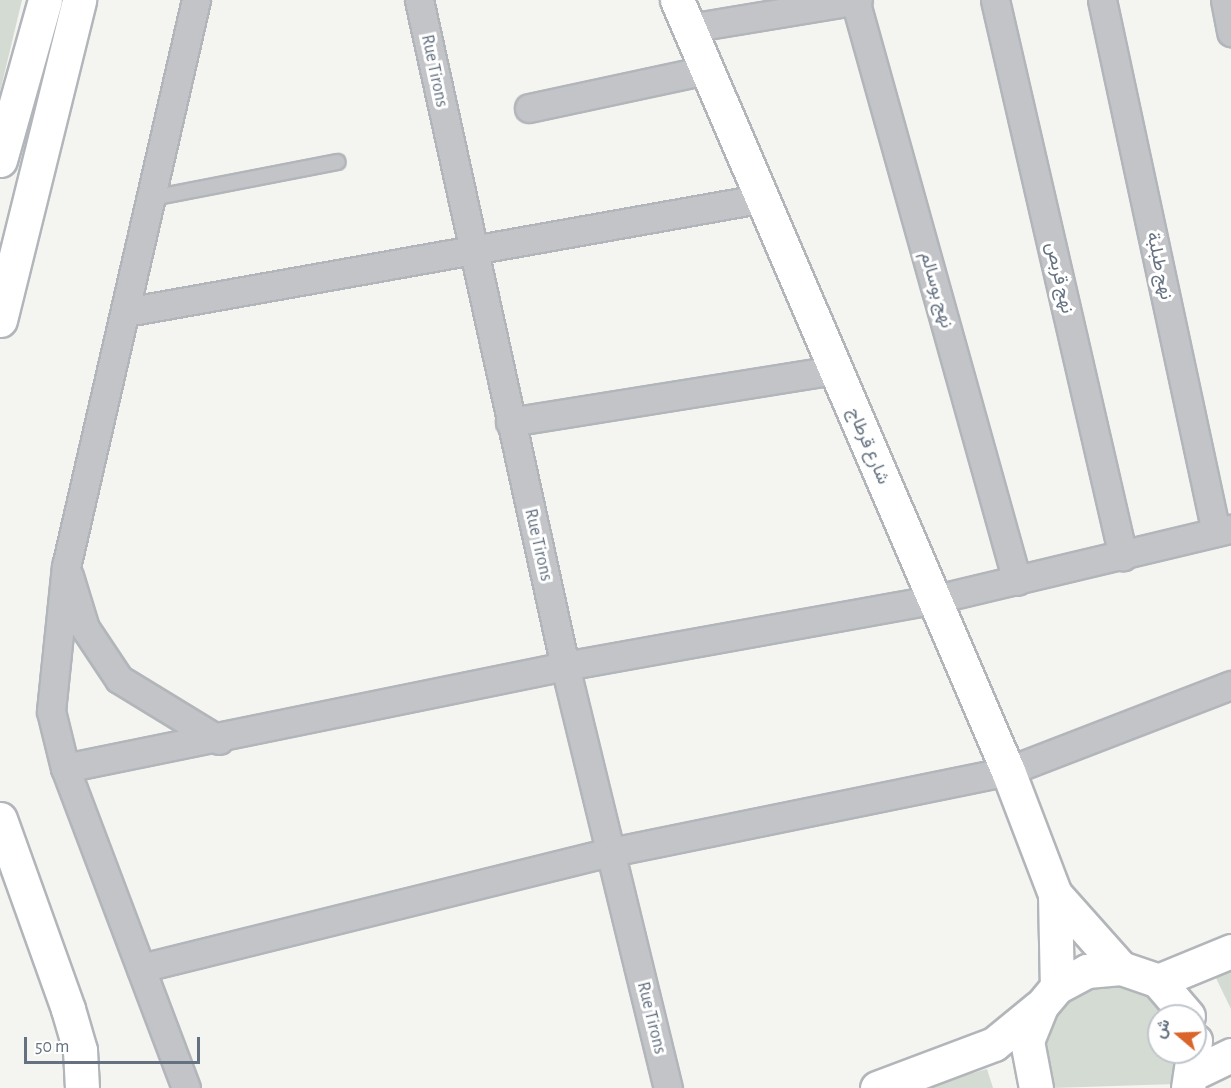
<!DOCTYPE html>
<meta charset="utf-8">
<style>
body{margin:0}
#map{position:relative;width:1231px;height:1088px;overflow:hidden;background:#f4f4f0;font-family:"Alegreya Sans",Vazirmatn,sans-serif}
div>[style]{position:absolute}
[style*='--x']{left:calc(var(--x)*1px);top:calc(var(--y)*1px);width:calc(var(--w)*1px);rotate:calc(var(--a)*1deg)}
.green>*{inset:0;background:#d4dbd2}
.roads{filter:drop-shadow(2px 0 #b2b6ba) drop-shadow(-2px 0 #b2b6ba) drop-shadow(0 2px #b2b6ba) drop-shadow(0 -2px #b2b6ba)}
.lane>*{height:14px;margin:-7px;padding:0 7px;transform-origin:7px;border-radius:7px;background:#c2c4c8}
.street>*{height:27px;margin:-13.5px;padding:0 13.5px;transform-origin:13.5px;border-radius:13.5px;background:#c2c4c8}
.secondary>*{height:33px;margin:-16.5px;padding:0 16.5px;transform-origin:16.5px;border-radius:16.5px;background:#fff}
.highway>*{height:33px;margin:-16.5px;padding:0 16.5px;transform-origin:16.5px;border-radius:16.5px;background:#fff}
span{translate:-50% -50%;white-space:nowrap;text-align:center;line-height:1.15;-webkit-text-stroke:6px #fff;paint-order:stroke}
.street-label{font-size:18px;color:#647180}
.north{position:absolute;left:1147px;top:1004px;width:60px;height:60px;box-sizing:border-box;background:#fff;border:2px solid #c1c6cc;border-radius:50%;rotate:289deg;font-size:16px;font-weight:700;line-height:24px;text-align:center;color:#647180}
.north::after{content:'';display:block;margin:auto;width:21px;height:27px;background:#d9652b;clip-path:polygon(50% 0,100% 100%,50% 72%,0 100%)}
.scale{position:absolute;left:24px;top:1037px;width:176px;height:27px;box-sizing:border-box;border:3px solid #647180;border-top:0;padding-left:8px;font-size:18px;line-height:21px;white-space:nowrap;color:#647180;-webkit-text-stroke:4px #fff;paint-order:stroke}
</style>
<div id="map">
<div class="green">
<i style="clip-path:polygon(0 0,22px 0,0 92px)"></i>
<i style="clip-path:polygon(1231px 966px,1231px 1009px,1214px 974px)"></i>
<i style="clip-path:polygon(1114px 986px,1140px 992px,1162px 1008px,1167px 1016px,1159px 1016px,1159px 1052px,1180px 1052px,1175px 1084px,1052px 1088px,1042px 1053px,1049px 1027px,1064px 1005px,1088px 990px)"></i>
<i style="clip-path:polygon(987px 1069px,993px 1088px,920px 1088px)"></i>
</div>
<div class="roads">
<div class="lane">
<i style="--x:152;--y:198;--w:189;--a:-11"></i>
</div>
<div class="street">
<i style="--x:419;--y:0;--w:682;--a:77.64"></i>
<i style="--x:565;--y:666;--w:434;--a:76.3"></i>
<i style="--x:855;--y:0;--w:603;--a:74.42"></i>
<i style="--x:995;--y:0;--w:571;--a:77.04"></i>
<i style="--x:1102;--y:0;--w:544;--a:77.91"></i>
<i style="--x:1225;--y:0;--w:33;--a:79"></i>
<i style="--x:689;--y:28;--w:171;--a:-9.4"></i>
<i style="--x:529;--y:108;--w:182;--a:-12.1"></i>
<i style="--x:126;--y:312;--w:648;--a:-10.13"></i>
<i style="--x:510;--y:422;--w:330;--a:-9.1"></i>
<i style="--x:69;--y:576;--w:54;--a:72.9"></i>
<i style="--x:85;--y:628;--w:61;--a:56.3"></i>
<i style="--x:119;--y:679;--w:117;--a:31.4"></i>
<i style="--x:65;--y:768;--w:510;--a:-11.53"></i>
<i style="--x:565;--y:666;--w:373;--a:-10.2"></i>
<i style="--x:932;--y:600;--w:307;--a:-13.4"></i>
<i style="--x:141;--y:968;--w:484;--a:-13.9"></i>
<i style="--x:611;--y:852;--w:405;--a:-11.5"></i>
<i style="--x:1008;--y:771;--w:239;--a:-21.1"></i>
<i style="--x:186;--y:1088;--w:342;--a:-110.7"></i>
<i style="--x:65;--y:768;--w:59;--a:-103.8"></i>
<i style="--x:51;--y:711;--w:145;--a:-84.1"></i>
<i style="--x:66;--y:567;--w:582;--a:-77.09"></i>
</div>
<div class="secondary">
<i style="--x:677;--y:0;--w:839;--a:66.77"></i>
<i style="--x:1008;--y:771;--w:132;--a:69.1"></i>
<i style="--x:1055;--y:894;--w:93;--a:88.8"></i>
<i style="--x:1055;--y:894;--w:99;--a:48.3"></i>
<i style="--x:1158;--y:981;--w:79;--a:-22.3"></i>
<i style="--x:1194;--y:1073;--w:41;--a:-25.9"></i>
<i style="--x:877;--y:1088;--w:125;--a:-20.6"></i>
<i style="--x:994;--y:1044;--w:58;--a:-39.4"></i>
<i style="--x:1036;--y:1088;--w:48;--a:-100.8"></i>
<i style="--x:1027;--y:1041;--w:38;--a:-68"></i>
<i style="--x:1041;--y:1006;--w:25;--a:-50"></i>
<i style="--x:1057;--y:987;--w:34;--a:-28"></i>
<i style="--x:1087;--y:971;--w:34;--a:-5"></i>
<i style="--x:1121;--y:968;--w:39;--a:19"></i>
<i style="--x:1158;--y:981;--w:46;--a:49.4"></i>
<i style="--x:1188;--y:1088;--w:48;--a:-81.5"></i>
</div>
<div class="highway">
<i style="--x:0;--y:160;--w:166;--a:-74.3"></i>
<i style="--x:0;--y:320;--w:330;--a:-76.1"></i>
<i style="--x:0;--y:819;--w:202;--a:70.3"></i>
<i style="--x:68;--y:1009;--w:43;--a:73.7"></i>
<i style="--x:80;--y:1050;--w:38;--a:87"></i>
</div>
</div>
<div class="street-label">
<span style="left:434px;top:71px;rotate:78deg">Rue Tirons</span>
<span style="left:1159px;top:266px;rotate:78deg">نهج طبلبة</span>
<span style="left:1059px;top:278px;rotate:77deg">نهج قربص</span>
<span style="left:936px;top:290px;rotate:74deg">نهج بوسالم</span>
<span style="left:868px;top:446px;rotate:67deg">شارع قرطاج</span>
<span style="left:538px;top:545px;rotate:77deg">Rue Tirons</span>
<span style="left:651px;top:1018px;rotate:76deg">Rue Tirons</span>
</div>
<div class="north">ش</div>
<div class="scale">50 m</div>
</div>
